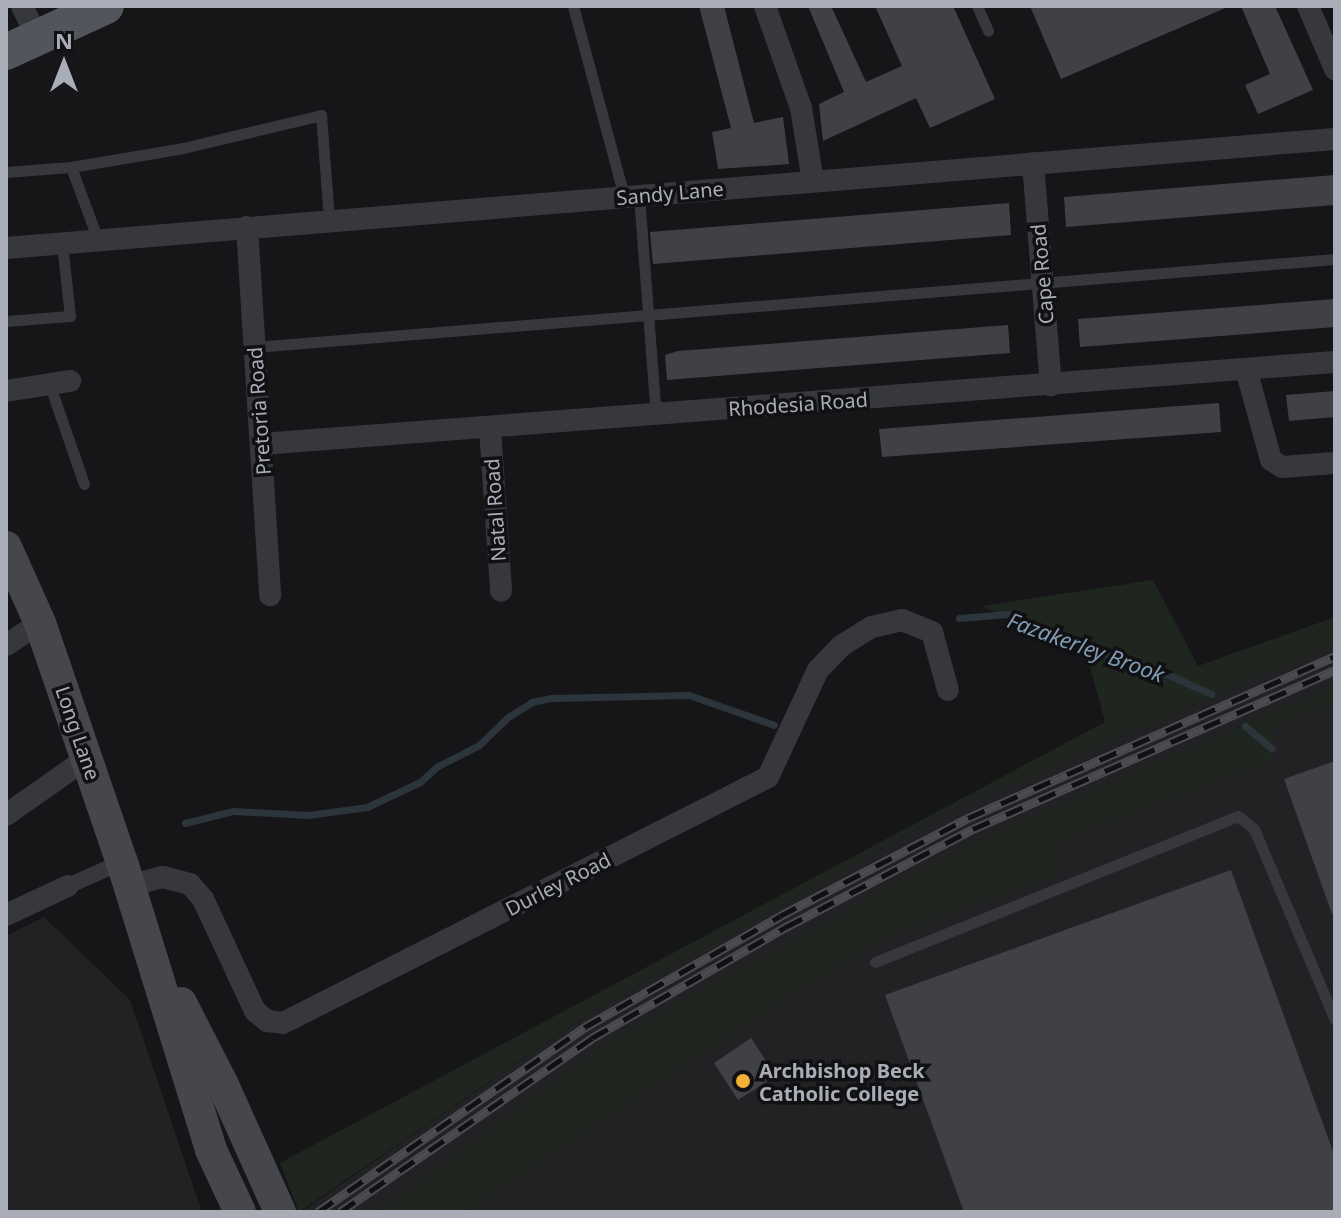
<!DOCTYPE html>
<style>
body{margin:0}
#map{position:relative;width:1341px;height:1218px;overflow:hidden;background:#161618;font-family:"Noto Sans",sans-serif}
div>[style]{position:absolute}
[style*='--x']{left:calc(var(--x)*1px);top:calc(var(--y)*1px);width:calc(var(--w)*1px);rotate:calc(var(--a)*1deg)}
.built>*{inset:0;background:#222225}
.green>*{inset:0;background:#1e261f}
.stream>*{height:7px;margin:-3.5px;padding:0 3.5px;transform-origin:3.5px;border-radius:3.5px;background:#2c353c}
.building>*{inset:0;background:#404145}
.service>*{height:11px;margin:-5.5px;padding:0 5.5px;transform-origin:5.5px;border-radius:5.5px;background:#37383d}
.pedestrian>*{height:16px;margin:-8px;padding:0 8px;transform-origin:8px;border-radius:8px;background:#37383d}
.minor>*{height:22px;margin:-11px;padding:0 11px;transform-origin:11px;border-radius:11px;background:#37383d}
.secondary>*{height:32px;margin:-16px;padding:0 16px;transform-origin:16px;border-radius:16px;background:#45474d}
.primary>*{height:36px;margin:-18px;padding:0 18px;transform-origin:18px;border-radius:18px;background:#53555c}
.rail>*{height:9px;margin-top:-4.5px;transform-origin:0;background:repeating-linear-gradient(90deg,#111113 0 18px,#4a4c52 0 36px);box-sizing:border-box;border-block:2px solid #4a4c52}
.dots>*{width:22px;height:22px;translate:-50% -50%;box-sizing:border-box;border:4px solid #111113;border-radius:50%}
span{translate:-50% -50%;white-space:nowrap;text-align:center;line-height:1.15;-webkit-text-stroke:7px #111113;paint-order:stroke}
.street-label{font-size:20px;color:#a8adb8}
.poi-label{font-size:20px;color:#a8adb8;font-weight:700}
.left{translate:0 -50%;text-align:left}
.water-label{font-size:22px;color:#7f9bb3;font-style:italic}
.frame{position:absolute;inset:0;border:8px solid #a8adb8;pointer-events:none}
.north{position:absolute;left:24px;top:24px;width:80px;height:80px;-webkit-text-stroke:6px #111113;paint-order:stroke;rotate:0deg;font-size:22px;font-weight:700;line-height:32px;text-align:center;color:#a8adb8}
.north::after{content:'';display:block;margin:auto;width:28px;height:36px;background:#a8adb8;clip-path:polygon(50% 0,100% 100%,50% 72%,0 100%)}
</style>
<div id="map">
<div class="built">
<i style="clip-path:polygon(1335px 643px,1335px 685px,968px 845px,605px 1043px,379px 1212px,301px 1212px,591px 1012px,951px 810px)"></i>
<i style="clip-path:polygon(1335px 702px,1335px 1212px,464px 1212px,765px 1011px,891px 933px,1053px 877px,1058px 840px,1270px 760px,1276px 726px)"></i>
<i style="clip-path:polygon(44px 917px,130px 1000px,202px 1212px,6px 1212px,6px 936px)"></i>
</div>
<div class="green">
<i style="clip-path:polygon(1153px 580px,1198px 666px,1335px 617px,1335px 643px,951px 810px,591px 1012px,299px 1212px,280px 1163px,1105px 722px,1086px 651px,981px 606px)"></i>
<i style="clip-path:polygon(1335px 685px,1335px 702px,1276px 726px,1271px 760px,1058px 840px,1054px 877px,891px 933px,765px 1011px,464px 1212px,379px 1212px,605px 1043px,968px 845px)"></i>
</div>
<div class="stream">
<i style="--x:959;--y:618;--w:49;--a:-4.7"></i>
<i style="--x:1008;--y:614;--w:103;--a:22.3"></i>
<i style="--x:1103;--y:653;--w:50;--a:16.3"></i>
<i style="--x:1151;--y:667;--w:66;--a:24.2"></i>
<i style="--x:1245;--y:726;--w:35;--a:40"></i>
<i style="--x:185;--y:823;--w:49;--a:-14"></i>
<i style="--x:233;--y:811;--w:75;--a:3.1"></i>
<i style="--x:308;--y:815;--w:60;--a:-7.7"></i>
<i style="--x:367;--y:807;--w:59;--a:-25.3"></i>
<i style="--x:420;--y:782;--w:24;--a:-42"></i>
<i style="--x:438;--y:766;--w:46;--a:-27.1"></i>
<i style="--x:479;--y:745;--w:40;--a:-44"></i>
<i style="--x:508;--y:717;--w:28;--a:-32"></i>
<i style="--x:532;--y:702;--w:19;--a:-12"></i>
<i style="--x:551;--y:698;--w:138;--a:-1.2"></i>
<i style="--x:689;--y:695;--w:90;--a:19.4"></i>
</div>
<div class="building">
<i style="clip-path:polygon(699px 6px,724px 6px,754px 123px,783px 117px,789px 164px,718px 169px,712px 132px,731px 128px)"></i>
<i style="clip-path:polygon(808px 6px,831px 6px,866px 82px,902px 66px,875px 6px,953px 6px,995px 99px,930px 128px,916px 98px,823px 141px,819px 104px,844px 92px)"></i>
<i style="clip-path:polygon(1030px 6px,1230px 6px,1061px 79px)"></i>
<i style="clip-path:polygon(1241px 6px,1275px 6px,1313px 90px,1258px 114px,1245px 85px,1270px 74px)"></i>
<i style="clip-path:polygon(1335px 175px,1335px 205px,1066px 227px,1064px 197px)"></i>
<i style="clip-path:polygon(1009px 203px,1011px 235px,653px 264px,650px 232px)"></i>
<i style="clip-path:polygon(1335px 299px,1335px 327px,1080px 347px,1078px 319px)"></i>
<i style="clip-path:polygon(1008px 325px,1010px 353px,667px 380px,665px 355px,678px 351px)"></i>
<i style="clip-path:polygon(1335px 391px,1335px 417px,1289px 421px,1286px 395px)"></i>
<i style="clip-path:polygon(1219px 403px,1221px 432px,882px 457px,879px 429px)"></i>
<i style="clip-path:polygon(1335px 761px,1335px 913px,1332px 914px,1284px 779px)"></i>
<i style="clip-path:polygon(1231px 870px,1335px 1157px,1335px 1212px,964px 1212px,885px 995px)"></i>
<i style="clip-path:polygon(751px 1038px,776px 1076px,738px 1100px,714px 1063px)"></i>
</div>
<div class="service">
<i style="--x:573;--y:6;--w:198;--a:75"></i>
<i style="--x:977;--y:6;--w:27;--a:66"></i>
<i style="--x:71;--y:167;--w:78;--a:69.7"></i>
<i style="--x:6;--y:172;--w:65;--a:-4.4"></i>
<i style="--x:71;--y:167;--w:114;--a:-9.6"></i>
<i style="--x:183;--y:148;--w:142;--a:-13.4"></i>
<i style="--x:321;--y:115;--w:105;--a:85.6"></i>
<i style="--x:639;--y:196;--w:220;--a:85.6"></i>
<i style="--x:6;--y:321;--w:64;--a:-4.5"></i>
<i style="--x:70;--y:316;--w:73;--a:-96.3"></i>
<i style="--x:255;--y:347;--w:1084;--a:-4.66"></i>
<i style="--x:49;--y:383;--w:107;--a:70.9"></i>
<i style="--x:875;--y:962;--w:391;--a:-21.9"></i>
<i style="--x:1238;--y:816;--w:21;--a:39"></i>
<i style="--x:1254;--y:829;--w:207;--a:67"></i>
</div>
<div class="pedestrian">
<i style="--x:68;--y:886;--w:59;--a:-24"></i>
</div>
<div class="minor">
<i style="--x:22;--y:6;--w:34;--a:64"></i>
<i style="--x:765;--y:6;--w:108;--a:70.6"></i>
<i style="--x:801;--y:108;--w:74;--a:80.7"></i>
<i style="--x:1308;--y:6;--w:69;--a:66.8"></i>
<i style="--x:1033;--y:163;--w:223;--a:85.4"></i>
<i style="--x:247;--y:227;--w:369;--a:86.4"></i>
<i style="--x:6;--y:248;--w:1333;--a:-4.69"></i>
<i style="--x:1246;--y:369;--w:94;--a:74.6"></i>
<i style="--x:1271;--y:460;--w:13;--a:32"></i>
<i style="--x:1282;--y:467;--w:53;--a:-4.3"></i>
<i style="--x:6;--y:391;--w:65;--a:-8.9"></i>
<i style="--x:490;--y:428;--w:163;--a:86.1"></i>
<i style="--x:261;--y:444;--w:1077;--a:-4.37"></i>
<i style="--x:6;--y:645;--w:40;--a:-32.9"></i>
<i style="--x:6;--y:815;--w:99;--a:-35.1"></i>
<i style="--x:129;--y:886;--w:35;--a:-15"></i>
<i style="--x:163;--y:877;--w:28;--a:15"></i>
<i style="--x:190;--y:884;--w:20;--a:49"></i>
<i style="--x:203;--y:899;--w:123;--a:65.1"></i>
<i style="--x:255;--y:1011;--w:16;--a:40"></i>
<i style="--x:267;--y:1021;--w:16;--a:7"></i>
<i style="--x:283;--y:1023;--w:544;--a:-26.89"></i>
<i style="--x:768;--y:777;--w:118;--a:-65"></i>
<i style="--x:818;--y:670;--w:33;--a:-46"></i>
<i style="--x:841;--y:646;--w:36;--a:-32"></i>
<i style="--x:872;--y:627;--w:31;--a:-13"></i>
<i style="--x:902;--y:620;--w:32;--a:22"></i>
<i style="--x:932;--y:632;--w:60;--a:74.6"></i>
<i style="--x:6;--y:915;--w:68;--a:-25.1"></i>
</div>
<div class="secondary">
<i style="--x:6;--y:547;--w:83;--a:65.9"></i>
<i style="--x:40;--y:623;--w:253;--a:71.1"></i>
<i style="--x:122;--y:862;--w:301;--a:72.8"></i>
<i style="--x:211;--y:1150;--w:68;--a:64.9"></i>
<i style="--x:181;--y:1003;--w:92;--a:62.9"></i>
<i style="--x:223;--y:1085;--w:139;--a:65.8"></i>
</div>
<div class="primary">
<i style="--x:6;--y:52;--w:110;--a:-24.7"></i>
</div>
<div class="rail">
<i style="--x:318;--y:1212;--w:325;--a:-34.7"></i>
<i style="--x:585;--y:1027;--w:224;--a:-29.6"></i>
<i style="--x:780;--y:916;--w:212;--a:-27.5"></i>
<i style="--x:968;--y:818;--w:401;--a:-23.8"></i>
<i style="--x:340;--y:1212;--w:306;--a:-34.6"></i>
<i style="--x:592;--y:1038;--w:224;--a:-29.8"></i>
<i style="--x:786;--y:927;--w:211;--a:-27.7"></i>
<i style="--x:973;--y:829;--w:395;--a:-23.7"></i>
</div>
<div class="dots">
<i style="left:743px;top:1081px;background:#f2b134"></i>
</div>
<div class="street-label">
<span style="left:670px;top:193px;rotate:-5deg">Sandy Lane</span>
<span style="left:1042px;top:274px;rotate:-95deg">Cape Road</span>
<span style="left:798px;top:404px;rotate:-4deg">Rhodesia Road</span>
<span style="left:259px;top:411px;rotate:-94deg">Pretoria Road</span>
<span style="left:495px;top:510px;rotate:-94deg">Natal Road</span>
<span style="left:78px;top:733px;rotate:71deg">Long Lane</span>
<span style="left:558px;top:884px;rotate:-27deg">Durley Road</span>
</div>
<div class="poi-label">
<span class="left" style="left:759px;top:1082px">Archbishop Beck<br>Catholic College</span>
</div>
<div class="water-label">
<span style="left:1086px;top:647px;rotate:20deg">Fazakerley Brook</span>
</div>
<div class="frame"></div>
<div class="north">N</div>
</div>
